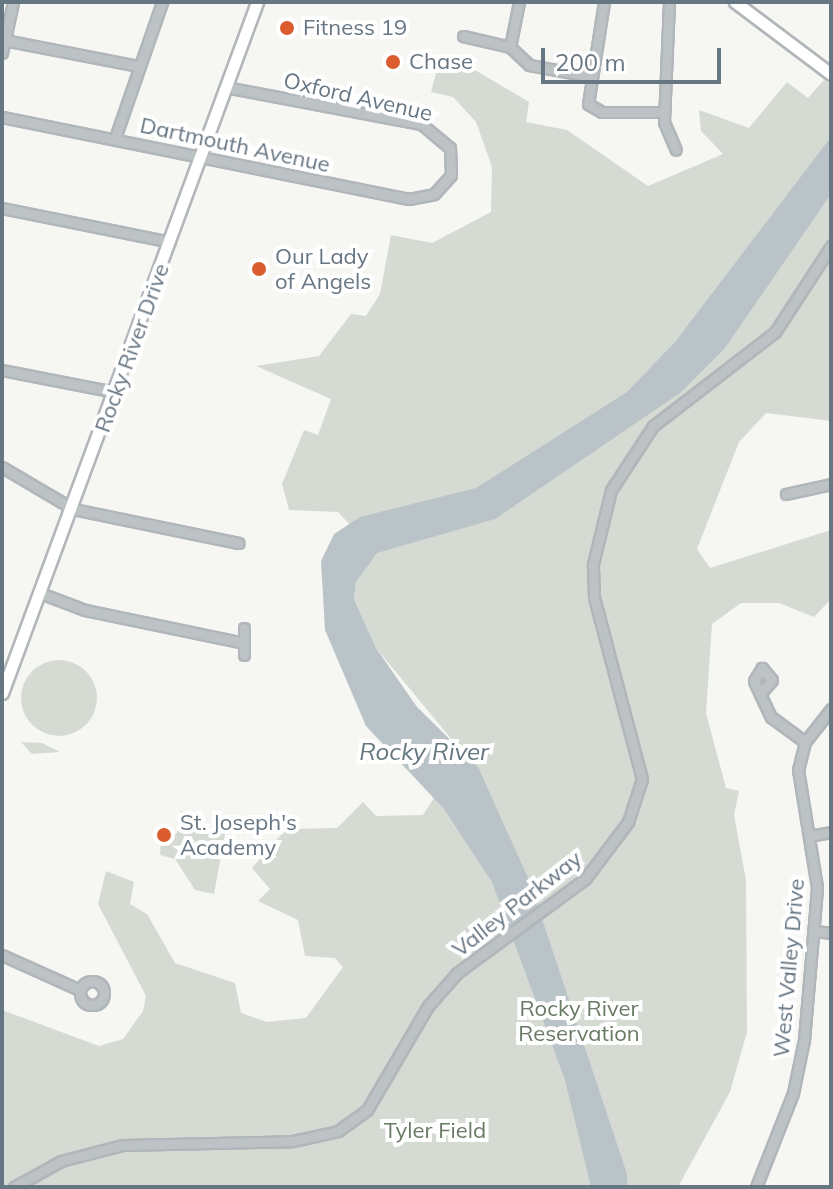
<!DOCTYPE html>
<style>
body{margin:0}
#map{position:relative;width:833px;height:1189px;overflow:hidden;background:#f6f6f3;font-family:Mulish,sans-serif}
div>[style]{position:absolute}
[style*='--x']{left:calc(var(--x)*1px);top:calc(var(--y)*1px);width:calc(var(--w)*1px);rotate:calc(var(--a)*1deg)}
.green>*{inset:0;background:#d5dbd3}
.round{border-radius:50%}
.water>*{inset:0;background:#b9c3c8}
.roads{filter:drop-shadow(2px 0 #b1b6ba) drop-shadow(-2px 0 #b1b6ba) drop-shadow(0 2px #b1b6ba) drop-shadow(0 -2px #b1b6ba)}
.minor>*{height:9px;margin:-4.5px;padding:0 4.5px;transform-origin:4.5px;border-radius:4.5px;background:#bdc2c5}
.minor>.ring{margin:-4.5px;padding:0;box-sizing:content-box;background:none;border:9px solid #bdc2c5;border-radius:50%}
.major>*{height:11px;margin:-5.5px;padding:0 5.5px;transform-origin:5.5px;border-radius:5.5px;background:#fff}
.dots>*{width:22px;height:22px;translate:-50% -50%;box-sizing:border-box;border:4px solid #fff;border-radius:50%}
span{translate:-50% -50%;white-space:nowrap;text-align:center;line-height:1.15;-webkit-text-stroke:8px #fff;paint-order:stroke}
.poi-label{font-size:22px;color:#677683}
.left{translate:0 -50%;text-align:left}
.street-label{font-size:22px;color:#677683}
.park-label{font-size:22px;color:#697a65}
.water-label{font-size:24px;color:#63777f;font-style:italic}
.frame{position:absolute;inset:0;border:4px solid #677683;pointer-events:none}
.scale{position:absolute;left:541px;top:48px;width:180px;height:36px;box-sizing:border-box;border:4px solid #677683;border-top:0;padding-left:10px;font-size:24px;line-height:28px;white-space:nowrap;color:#677683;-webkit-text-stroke:6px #fff;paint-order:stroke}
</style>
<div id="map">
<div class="green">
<i style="clip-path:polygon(458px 60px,529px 102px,526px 122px,567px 130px,648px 186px,723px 154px,701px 131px,699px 110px,749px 128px,787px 82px,808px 98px,824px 80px,831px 85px,831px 421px,766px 413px,739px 442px,697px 549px,710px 568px,831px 530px,831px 599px,814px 617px,779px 603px,741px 603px,712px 624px,706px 713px,726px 788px,739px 791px,734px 815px,746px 880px,747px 1032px,730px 1092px,678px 1187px,2px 1187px,2px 1010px,99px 1046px,123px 1039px,143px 1011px,146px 996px,98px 904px,106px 871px,134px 882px,130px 904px,147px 914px,175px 963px,235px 983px,241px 1013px,267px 1022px,306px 1018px,343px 967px,335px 958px,305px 956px,298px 920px,258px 901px,270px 889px,252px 868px,286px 829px,337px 828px,363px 802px,376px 816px,423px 815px,463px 753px,376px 648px,354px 599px,356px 582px,376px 552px,338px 512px,289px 510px,282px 484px,304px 430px,318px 435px,331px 399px,256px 366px,319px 356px,351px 314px,366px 316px,380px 294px,391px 235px,432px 243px,491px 212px,492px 167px,476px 122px,453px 97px,431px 92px,437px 69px)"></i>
<i class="round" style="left:21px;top:660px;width:76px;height:76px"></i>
<i style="clip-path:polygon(21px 742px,42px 743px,60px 752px,32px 754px)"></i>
<i style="clip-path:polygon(181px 811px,204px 815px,201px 830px,225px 834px,214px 894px,195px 890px,175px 859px,160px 855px,161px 838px,177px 833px)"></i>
</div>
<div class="water">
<i style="clip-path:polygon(831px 137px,831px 194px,725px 348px,680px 393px,495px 519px,377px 553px,356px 582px,354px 599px,376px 648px,417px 707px,478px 767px,529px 880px,627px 1174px,627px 1187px,591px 1187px,565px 1080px,492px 882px,444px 809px,366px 726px,325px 630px,321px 561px,334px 534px,360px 517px,476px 488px,627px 392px,675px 342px)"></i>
</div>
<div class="roads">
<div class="minor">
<i style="--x:604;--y:2;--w:103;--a:98.9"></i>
<i style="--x:588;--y:104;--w:16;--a:30"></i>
<i style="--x:602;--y:112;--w:62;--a:0"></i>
<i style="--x:669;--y:2;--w:120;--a:92.4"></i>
<i style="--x:664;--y:122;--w:30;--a:67"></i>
<i style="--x:463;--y:36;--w:48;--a:13.2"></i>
<i style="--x:510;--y:47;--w:26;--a:43"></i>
<i style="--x:529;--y:65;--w:61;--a:10.4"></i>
<i style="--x:4;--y:40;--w:136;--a:11"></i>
<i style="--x:510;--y:47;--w:46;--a:-78.7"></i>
<i style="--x:2;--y:53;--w:52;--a:-77.8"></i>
<i style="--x:2;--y:117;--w:415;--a:11.4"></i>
<i style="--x:409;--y:199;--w:25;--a:-11"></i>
<i style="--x:434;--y:194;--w:25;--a:-48"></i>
<i style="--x:451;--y:175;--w:27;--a:-92"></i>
<i style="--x:450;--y:148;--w:38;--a:-140"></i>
<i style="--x:421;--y:124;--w:198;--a:-169.3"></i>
<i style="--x:115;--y:138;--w:144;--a:-70.9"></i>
<i style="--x:2;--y:208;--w:171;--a:11.4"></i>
<i style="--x:2;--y:370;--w:115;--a:11"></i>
<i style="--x:2;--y:467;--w:82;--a:30.6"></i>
<i style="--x:73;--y:509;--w:169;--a:11.6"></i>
<i style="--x:786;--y:494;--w:46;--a:-12.5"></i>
<i style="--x:40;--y:593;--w:48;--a:20.7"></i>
<i style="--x:85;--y:610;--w:162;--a:11.7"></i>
<i style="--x:244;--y:655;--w:27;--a:-90"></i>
<i style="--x:760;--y:694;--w:18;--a:-49"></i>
<i style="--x:772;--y:680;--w:16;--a:-130"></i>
<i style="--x:762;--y:668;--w:15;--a:122"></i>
<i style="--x:754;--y:681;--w:40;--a:65"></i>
<i style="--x:771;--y:717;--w:42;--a:36.3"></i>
<i style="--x:809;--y:836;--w:22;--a:-10"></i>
<i style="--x:815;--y:931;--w:16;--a:7"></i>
<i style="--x:2;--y:955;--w:85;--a:24.2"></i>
<i class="ring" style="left:80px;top:981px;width:15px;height:15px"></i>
<i style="--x:14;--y:1187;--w:54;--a:-29"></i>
<i style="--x:61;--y:1161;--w:64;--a:-14.5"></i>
<i style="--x:123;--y:1145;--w:170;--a:-1.3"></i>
<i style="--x:293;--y:1141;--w:46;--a:-12.5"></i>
<i style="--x:338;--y:1131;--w:36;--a:-36"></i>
<i style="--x:367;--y:1110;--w:121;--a:-59.6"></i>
<i style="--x:428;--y:1006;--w:44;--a:-48.7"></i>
<i style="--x:457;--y:973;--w:159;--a:-36.3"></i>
<i style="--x:585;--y:879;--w:71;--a:-53"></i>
<i style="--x:628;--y:822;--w:45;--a:-72"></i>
<i style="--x:642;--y:779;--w:188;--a:-104.8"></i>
<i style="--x:594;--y:597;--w:33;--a:-92"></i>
<i style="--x:593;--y:564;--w:76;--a:-76.3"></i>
<i style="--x:611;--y:490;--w:77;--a:-56.7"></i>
<i style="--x:653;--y:426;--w:154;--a:-37.6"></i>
<i style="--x:775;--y:332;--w:103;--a:-56.9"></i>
<i style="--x:756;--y:1187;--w:101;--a:-68.5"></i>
<i style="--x:793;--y:1093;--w:54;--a:-78.3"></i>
<i style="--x:804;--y:1040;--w:154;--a:-85.1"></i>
<i style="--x:817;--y:887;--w:119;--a:-99.2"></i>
<i style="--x:798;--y:770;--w:29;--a:-76"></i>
<i style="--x:805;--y:742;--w:42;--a:-51.8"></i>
</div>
<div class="major">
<i style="--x:735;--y:2;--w:120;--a:36.9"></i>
<i style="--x:2;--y:693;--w:737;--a:-69.74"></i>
</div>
</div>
<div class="dots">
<i style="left:287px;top:28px;background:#da5c2f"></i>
<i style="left:393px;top:62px;background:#da5c2f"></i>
<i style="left:259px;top:269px;background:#da5c2f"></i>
<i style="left:164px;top:835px;background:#da5c2f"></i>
</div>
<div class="poi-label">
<span class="left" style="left:303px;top:28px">Fitness 19</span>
<span class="left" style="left:409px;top:62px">Chase</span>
<span class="left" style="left:275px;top:269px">Our Lady<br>of Angels</span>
<span class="left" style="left:180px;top:835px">St. Joseph's<br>Academy</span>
</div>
<div class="street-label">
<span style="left:358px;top:97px;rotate:13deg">Oxford Avenue</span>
<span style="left:235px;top:145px;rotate:12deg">Dartmouth Avenue</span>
<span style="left:132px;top:348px;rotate:-70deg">Rocky River Drive</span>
<span style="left:517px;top:904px;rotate:-38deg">Valley Parkway</span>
<span style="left:789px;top:968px;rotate:-85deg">West Valley Drive</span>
</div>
<div class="park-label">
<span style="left:579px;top:1021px">Rocky River<br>Reservation</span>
<span style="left:435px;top:1131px">Tyler Field</span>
</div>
<div class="water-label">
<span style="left:424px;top:752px">Rocky River</span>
</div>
<div class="frame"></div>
<div class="scale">200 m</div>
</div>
